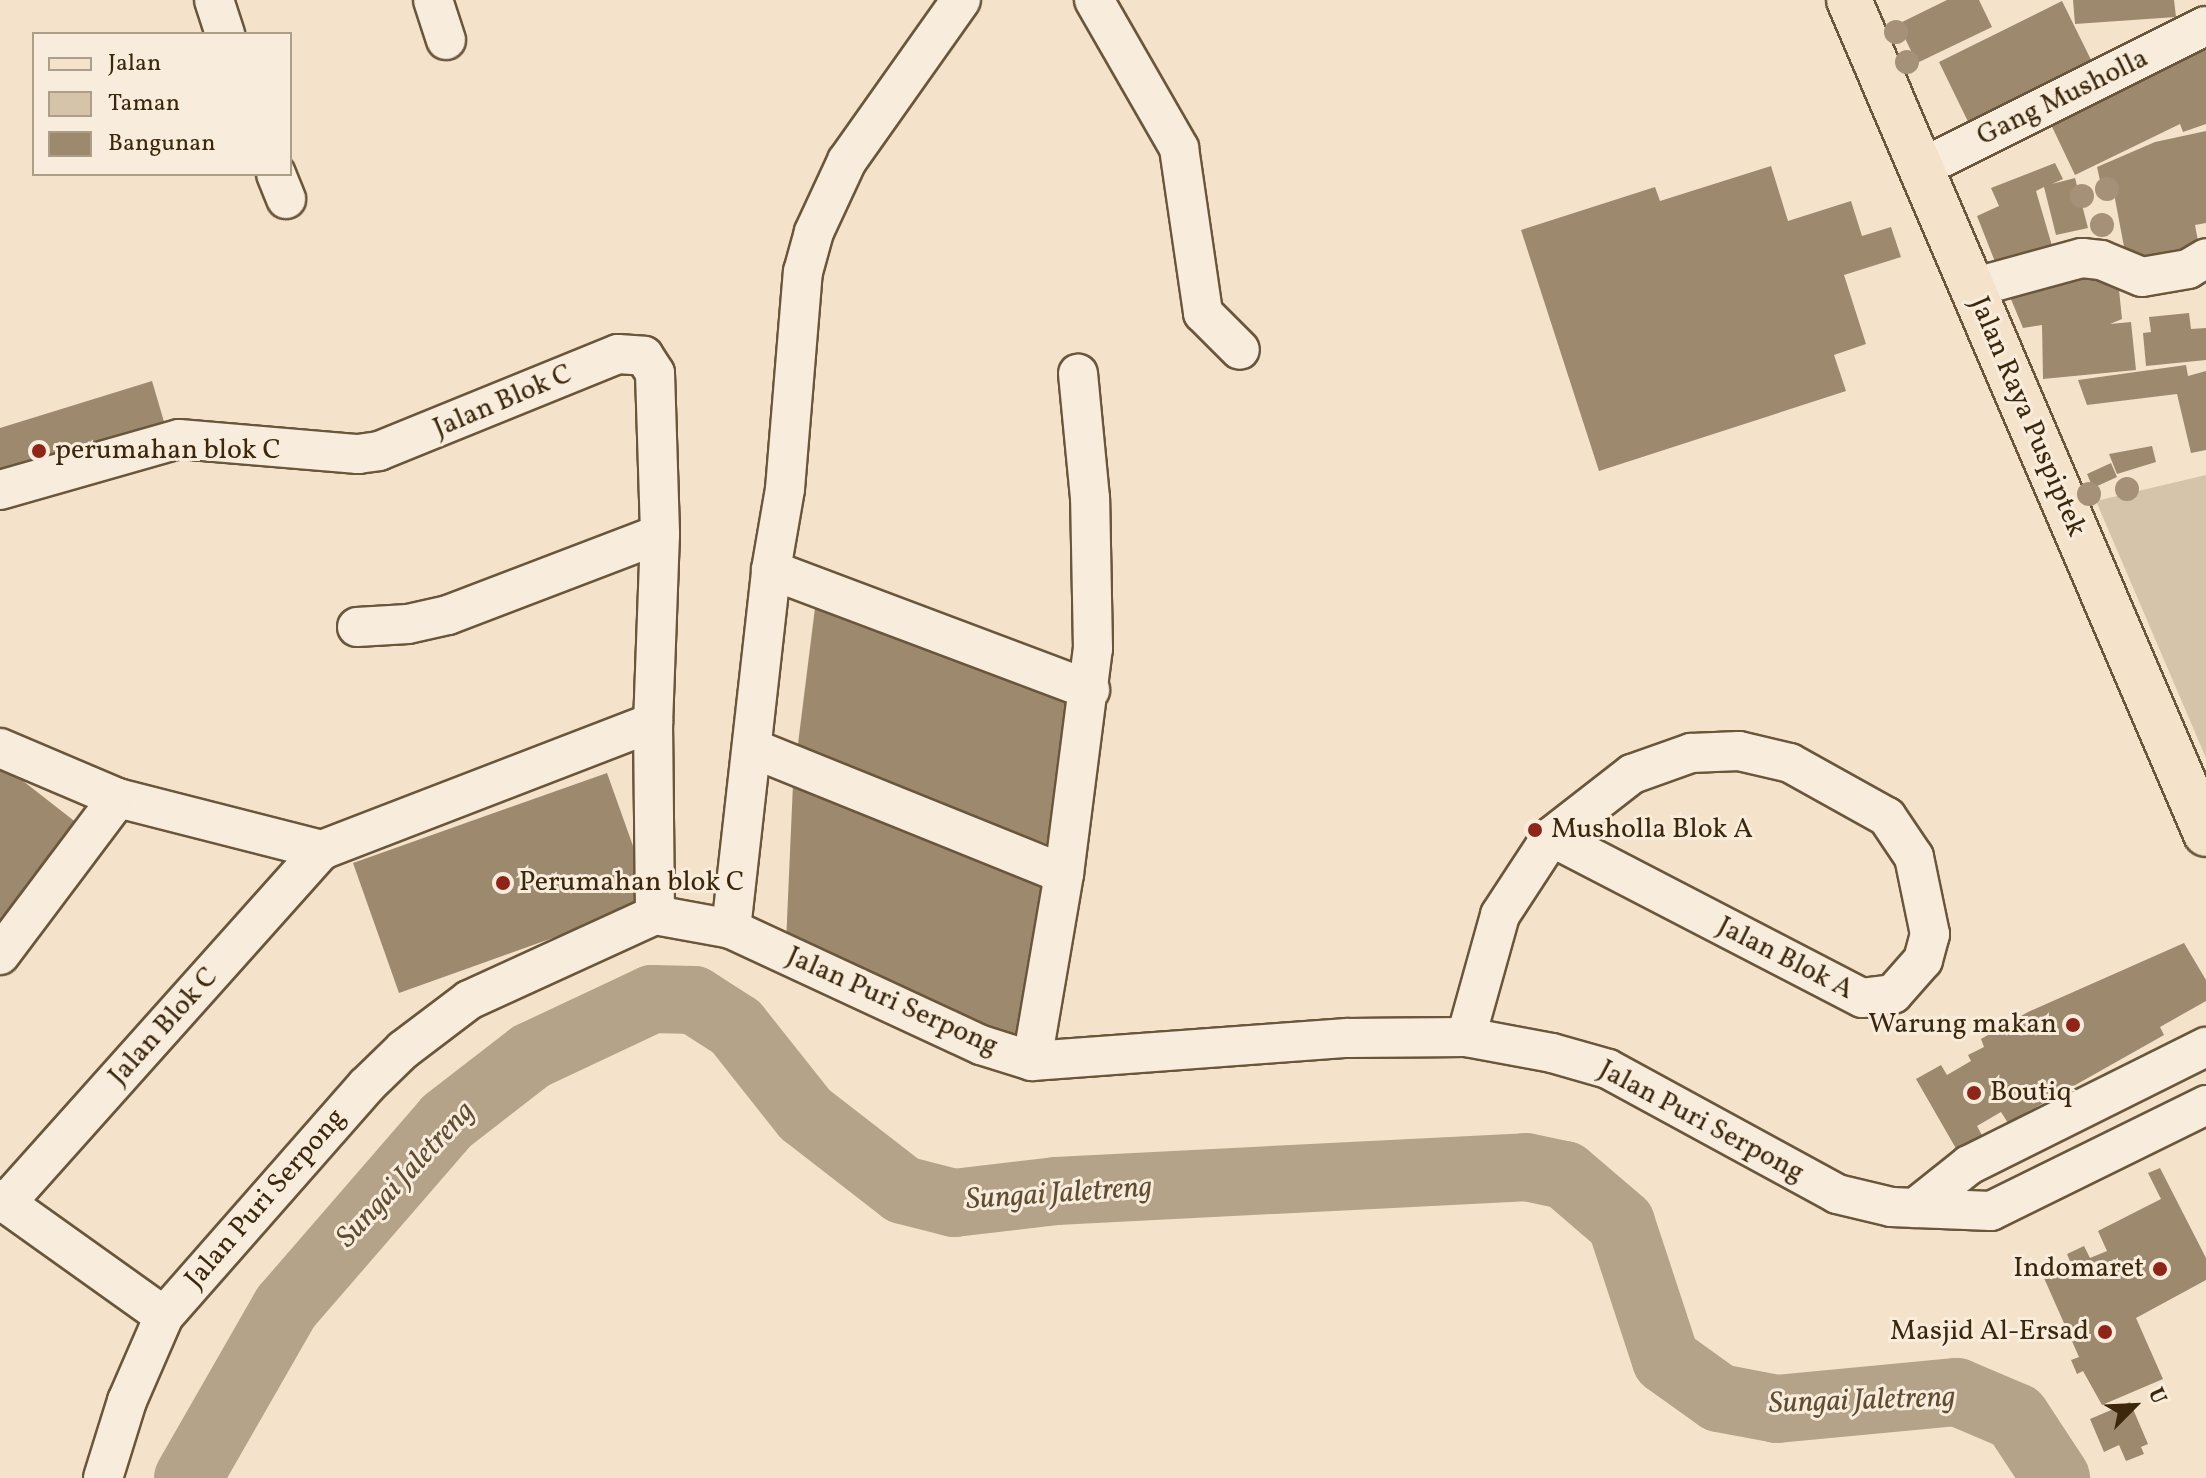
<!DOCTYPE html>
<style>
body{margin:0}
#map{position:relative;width:2206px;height:1478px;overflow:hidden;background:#f4e3ca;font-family:Vollkorn,serif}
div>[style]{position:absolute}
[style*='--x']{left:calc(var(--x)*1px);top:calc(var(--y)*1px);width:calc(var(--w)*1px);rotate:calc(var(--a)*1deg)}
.green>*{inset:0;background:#d5c3aa}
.river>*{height:68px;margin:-34px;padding:0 34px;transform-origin:34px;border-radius:34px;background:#b5a389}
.building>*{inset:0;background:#9c896e}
.roads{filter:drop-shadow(2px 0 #6a563b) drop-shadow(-2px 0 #6a563b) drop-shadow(0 2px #6a563b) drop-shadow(0 -2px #6a563b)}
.street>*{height:38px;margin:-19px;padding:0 19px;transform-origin:19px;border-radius:19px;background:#f8eddd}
.primary>*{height:44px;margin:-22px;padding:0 22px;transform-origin:22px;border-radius:22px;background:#f4e3ca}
.trees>*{width:24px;height:24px;margin:-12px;border-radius:50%;background:#a49177}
.dots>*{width:22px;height:22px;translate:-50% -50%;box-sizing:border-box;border:4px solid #f8eddd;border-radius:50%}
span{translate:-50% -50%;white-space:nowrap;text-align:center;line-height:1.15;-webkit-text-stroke:6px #f8eddd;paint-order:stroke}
.street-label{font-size:28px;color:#3c270b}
.poi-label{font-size:28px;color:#3c270b}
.left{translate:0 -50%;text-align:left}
.right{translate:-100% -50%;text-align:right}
.water-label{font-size:30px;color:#604c31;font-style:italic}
.legend{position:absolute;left:32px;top:32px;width:260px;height:144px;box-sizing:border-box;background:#f8eddd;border:2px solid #ad9e89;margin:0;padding:10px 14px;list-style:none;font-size:24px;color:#3c270b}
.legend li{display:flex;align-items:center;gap:16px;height:40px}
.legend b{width:40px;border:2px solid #ad9e89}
.north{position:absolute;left:2094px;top:1366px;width:80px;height:80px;-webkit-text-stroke:6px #f8eddd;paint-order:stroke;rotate:66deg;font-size:22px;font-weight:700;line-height:32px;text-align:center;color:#3c270b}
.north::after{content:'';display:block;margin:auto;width:28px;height:36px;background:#3c270b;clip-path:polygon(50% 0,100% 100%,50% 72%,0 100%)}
</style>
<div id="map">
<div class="green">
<i style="clip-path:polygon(2206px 475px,2206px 758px,2096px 501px)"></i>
</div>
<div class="river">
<i style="--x:188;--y:1478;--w:197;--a:-60.2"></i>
<i style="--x:286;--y:1307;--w:246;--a:-49.1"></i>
<i style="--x:447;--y:1121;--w:106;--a:-37.7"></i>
<i style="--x:531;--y:1056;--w:134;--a:-25.2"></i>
<i style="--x:652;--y:999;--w:42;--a:1.4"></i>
<i style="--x:694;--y:1000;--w:50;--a:32.7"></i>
<i style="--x:736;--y:1027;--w:111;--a:51.6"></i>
<i style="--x:805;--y:1114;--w:124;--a:37.8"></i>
<i style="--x:903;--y:1190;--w:53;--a:14.3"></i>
<i style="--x:954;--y:1203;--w:103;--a:-6.7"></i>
<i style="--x:1056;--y:1191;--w:471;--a:-2.9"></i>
<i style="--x:1526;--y:1167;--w:40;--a:12"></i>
<i style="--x:1565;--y:1175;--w:74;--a:40.6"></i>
<i style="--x:1621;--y:1223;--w:144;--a:71.8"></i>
<i style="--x:1666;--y:1360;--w:65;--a:35.6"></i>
<i style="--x:1719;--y:1398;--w:59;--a:10.7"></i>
<i style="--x:1777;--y:1409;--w:181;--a:-5.4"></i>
<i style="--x:1957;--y:1392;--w:64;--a:23"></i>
<i style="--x:2016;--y:1417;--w:73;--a:56.7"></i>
</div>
<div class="building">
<i style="clip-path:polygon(1947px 0,1979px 0,1992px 27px,1917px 63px,1898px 24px)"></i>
<i style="clip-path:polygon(2073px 0,2174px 0,2176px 17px,2075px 24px)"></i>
<i style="clip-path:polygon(2062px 1px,2099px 76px,1975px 136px,1939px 62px)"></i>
<i style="clip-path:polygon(2206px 35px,2206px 124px,2183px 132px,2180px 124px,2075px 175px,2045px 112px)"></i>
<i style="clip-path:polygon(2206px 131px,2206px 223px,2195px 225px,2200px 252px,2128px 268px,2112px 183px,2101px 185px,2097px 167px,2155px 142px)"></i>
<i style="clip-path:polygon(2055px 163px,2063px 179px,2052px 184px,2075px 178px,2088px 228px,2056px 235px,2044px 187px,2036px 191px,2055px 256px,1999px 272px,1977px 216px,1999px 206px,1991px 188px)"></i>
<i style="clip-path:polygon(1771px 166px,1788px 221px,1851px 201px,1862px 236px,1891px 227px,1901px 257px,1844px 275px,1866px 344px,1834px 355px,1846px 391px,1599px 471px,1521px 230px,1655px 187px,1660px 201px)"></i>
<i style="clip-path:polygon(2099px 265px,2102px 281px,2118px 280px,2122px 319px,2110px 324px,2131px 322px,2136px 370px,2043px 379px,2042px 325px,2023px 328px,2008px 292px)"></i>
<i style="clip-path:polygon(2189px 313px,2191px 329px,2206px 328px,2206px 360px,2146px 366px,2143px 333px,2151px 332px,2149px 317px)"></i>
<i style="clip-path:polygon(2186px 365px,2188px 376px,2206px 371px,2206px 450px,2191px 453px,2177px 394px,2087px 405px,2078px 380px)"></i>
<i style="clip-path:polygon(152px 381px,165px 425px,0 475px,0 428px)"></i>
<i style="clip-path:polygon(2152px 446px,2156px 462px,2117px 474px,2109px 454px)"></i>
<i style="clip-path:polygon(2111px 463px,2117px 477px,2093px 488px,2087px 474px)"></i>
<i style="clip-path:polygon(815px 608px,1072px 701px,1058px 848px,797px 752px)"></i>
<i style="clip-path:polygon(0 763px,82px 827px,0 934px)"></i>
<i style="clip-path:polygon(607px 773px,653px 902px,399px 993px,353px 863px)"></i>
<i style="clip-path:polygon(793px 784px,1045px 876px,1025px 1048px,786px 943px)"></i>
<i style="clip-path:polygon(2184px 943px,2206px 980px,2206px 1001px,2160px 1027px,2164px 1035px,2008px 1123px,2001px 1112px,1977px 1126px,1983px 1137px,1958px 1152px,1916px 1079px,1941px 1065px,1947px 1075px,1971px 1061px,1968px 1055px,1984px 1047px,1981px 1039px,2028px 1012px)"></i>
<i style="clip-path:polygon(2160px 1168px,2206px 1258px,2206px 1280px,2136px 1318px,2163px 1379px,2102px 1405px,2083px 1371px,2077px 1374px,2071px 1360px,2079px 1357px,2044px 1278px,2072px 1266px,2067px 1254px,2084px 1246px,2090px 1258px,2107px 1251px,2098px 1231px,2161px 1199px,2148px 1173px)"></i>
<i style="clip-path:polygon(2130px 1402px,2148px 1444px,2141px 1447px,2144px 1454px,2126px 1461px,2119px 1445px,2104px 1452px,2090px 1419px)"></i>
</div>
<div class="roads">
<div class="street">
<i style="--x:214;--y:0;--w:36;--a:72"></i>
<i style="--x:433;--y:0;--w:42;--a:72"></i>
<i style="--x:1094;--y:0;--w:171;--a:60.1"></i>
<i style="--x:1179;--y:148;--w:167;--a:81.7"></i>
<i style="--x:1203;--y:313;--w:52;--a:45"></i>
<i style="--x:1921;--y:168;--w:318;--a:-26.5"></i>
<i style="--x:276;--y:174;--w:27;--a:68"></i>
<i style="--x:1972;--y:288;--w:114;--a:-15.3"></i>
<i style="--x:2082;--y:258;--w:19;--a:6"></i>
<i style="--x:2101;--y:260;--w:44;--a:22.5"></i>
<i style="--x:2142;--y:277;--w:47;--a:-9.9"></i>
<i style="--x:2188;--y:269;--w:21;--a:-31"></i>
<i style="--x:0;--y:490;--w:186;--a:-15.9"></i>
<i style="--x:179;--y:439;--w:180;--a:4.8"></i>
<i style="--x:358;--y:454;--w:21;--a:-8"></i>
<i style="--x:379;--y:451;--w:258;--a:-22.1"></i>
<i style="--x:618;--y:354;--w:26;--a:4"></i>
<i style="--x:644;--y:356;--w:20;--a:57"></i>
<i style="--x:655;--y:373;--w:161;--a:88.2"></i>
<i style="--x:660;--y:534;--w:188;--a:92.1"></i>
<i style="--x:653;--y:722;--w:193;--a:89.4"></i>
<i style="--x:771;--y:570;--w:82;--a:-80.2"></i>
<i style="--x:785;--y:489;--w:218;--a:-85.3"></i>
<i style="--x:803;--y:272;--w:41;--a:-74.6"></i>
<i style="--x:814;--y:232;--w:78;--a:-65.1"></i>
<i style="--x:847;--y:161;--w:197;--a:-54.7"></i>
<i style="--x:357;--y:627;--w:51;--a:-3.4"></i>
<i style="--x:408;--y:624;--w:41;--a:-12.7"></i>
<i style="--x:448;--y:615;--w:227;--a:-20.9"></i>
<i style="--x:0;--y:748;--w:128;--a:23"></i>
<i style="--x:118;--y:798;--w:211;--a:14.3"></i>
<i style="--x:322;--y:850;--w:355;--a:-21.1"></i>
<i style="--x:754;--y:749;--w:334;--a:22"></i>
<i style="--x:731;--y:929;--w:361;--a:-83.6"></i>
<i style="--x:771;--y:570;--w:341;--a:20.6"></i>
<i style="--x:0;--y:955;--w:196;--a:-53.1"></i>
<i style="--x:1466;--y:1037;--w:127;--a:-74.4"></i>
<i style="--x:1500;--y:915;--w:93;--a:-56.8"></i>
<i style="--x:1551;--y:837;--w:103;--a:-37.9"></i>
<i style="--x:1632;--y:774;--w:63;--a:-19.6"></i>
<i style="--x:1691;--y:753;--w:48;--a:-2.4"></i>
<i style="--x:1739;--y:751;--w:52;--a:13.2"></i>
<i style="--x:1790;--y:763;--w:111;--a:29.1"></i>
<i style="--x:1887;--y:817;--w:48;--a:56"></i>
<i style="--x:1914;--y:857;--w:79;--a:78.3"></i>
<i style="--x:1930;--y:934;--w:27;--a:105"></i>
<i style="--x:1923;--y:960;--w:45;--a:131.4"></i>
<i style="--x:1893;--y:994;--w:31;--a:173"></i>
<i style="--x:1862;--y:998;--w:350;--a:-152.6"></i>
<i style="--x:1032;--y:1061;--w:190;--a:-80.3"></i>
<i style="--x:1064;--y:874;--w:227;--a:-82.7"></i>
<i style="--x:1093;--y:649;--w:151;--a:-91.1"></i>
<i style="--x:1090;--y:498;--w:125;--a:-95.5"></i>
<i style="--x:0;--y:1199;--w:201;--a:35.5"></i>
<i style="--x:5;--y:1204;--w:475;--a:-48.2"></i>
<i style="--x:1915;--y:1208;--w:69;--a:-38.5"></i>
<i style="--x:1969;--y:1165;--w:265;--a:-26.5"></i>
<i style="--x:103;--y:1478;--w:81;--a:-72.7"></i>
<i style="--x:127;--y:1401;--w:93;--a:-66.5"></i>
<i style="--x:164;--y:1316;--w:306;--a:-48.7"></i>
<i style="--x:366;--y:1086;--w:52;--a:-44.2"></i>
<i style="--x:403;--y:1050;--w:83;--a:-37.1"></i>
<i style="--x:469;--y:1000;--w:205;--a:-24.6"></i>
<i style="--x:655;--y:915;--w:77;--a:10.4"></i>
<i style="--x:731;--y:929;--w:276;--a:24.9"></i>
<i style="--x:981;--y:1045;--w:53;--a:17.4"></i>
<i style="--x:1032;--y:1061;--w:316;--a:-4.2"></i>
<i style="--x:1347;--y:1038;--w:119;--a:-0.5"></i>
<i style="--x:1466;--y:1037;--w:87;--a:10.5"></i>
<i style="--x:1552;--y:1053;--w:58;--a:15.9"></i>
<i style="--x:1608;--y:1069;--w:261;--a:28.6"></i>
<i style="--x:1837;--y:1194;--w:56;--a:13.5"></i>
<i style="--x:1891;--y:1207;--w:100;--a:2.3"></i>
<i style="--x:1991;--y:1211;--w:240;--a:-26.2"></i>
</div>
<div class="primary">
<i style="--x:1849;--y:0;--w:907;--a:66.83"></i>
</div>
</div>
<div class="trees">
<i style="left:1896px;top:32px"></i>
<i style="left:1907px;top:62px"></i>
<i style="left:2107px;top:189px"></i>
<i style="left:2082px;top:196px"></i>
<i style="left:2102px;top:225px"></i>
<i style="left:2127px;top:489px"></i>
<i style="left:2089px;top:494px"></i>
</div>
<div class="dots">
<i style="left:39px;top:451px;background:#8f2418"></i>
<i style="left:1535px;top:830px;background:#8f2418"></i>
<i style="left:503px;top:883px;background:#8f2418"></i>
<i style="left:2073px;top:1025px;background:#8f2418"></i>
<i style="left:1974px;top:1093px;background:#8f2418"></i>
<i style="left:2160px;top:1269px;background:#8f2418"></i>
<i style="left:2105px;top:1332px;background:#8f2418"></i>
</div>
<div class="street-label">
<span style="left:2063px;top:98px;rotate:-26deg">Gang Musholla</span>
<span style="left:503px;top:402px;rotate:-23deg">Jalan Blok C</span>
<span style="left:2027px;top:417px;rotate:67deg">Jalan Raya Puspiptek</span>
<span style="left:1785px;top:959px;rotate:27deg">Jalan Blok A</span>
<span style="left:892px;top:1002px;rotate:24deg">Jalan Puri Serpong</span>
<span style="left:164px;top:1027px;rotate:-48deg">Jalan Blok C</span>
<span style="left:1701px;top:1122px;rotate:28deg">Jalan Puri Serpong</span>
<span style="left:266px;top:1199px;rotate:-49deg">Jalan Puri Serpong</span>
</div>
<div class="poi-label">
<span class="left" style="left:55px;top:451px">perumahan blok C</span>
<span class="left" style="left:1551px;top:830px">Musholla Blok A</span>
<span class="left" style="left:519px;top:883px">Perumahan blok C</span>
<span class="right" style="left:2057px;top:1025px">Warung makan</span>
<span class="left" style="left:1990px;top:1093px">Boutiq</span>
<span class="right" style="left:2144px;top:1269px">Indomaret</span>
<span class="right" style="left:2089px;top:1332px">Masjid Al-Ersad</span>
</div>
<div class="water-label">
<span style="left:406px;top:1175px;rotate:-47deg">Sungai Jaletreng</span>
<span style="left:1059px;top:1194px;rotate:-4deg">Sungai Jaletreng</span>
<span style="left:1862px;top:1401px;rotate:-2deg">Sungai Jaletreng</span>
</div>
<ul class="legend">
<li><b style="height:10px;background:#f4e3ca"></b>Jalan</li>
<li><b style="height:22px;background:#d5c3aa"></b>Taman</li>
<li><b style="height:22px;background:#9c896e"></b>Bangunan</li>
</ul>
<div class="north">U</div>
</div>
